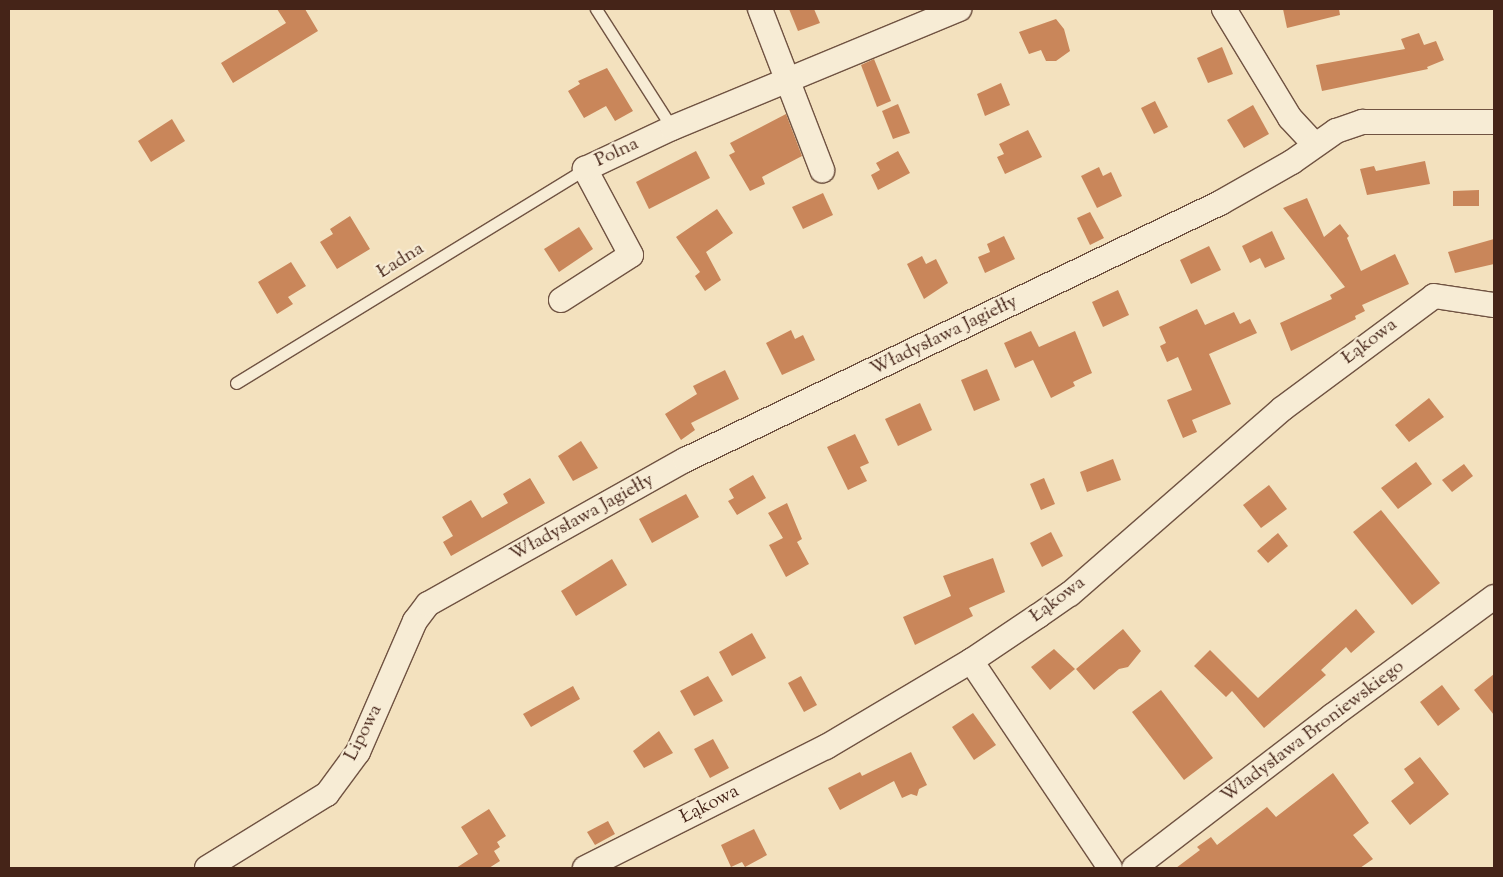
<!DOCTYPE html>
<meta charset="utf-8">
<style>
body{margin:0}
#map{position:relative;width:1503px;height:877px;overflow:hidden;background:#f3e1be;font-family:"Sorts Mill Goudy",serif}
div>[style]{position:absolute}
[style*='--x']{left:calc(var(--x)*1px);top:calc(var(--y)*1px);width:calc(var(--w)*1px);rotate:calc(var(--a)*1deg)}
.building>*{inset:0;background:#c9865a}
.roads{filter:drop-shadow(1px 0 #705342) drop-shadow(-1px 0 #705342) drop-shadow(0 1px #705342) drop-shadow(0 -1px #705342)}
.service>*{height:11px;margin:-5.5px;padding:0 5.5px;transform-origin:5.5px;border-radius:5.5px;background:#f7ecd5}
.minor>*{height:24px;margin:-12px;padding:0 12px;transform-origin:12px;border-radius:12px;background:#f7ecd5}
span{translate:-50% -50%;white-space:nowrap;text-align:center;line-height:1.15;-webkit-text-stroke:4.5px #f7ecd5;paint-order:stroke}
.street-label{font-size:19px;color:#452418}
.frame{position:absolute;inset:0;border:10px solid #452418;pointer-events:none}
</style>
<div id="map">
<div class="building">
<i style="clip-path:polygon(277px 9px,305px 9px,318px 31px,233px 83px,221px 63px,286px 23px)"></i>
<i style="clip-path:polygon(789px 9px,814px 9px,820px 23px,798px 31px)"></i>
<i style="clip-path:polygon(1283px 9px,1339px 9px,1340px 15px,1287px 28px)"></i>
<i style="clip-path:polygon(1056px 19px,1064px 29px,1070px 51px,1056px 61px,1046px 61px,1041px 50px,1029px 54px,1019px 32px)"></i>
<i style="clip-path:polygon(1419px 33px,1424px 45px,1436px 41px,1444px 60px,1427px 67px,1428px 69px,1322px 91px,1316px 65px,1405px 49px,1401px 39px)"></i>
<i style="clip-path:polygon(1222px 47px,1233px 74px,1208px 83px,1197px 58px)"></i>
<i style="clip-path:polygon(874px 59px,891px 101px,877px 107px,861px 65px)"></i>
<i style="clip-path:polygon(607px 68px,633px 111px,615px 121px,606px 106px,584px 118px,568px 91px,580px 84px,578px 81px)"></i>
<i style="clip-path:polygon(1001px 83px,1010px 105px,985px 116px,977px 94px)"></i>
<i style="clip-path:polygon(1155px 101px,1168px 127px,1154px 134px,1141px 108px)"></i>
<i style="clip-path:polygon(898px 104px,910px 133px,893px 139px,882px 111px)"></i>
<i style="clip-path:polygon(1253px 105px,1269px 134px,1244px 148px,1227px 120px)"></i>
<i style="clip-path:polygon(786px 114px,802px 156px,762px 177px,765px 184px,750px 191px,729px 155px,735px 152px,730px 143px)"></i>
<i style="clip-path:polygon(172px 119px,185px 141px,151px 162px,138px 141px)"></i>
<i style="clip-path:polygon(1028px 130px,1042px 157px,1005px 174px,997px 157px,1004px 154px,999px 144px)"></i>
<i style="clip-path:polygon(696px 151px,710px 178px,649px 209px,636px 182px)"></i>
<i style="clip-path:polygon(898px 151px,910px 173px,878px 190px,871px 175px,880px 170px,876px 163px)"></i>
<i style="clip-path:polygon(1425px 161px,1430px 184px,1367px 195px,1360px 169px,1374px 166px,1376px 171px)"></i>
<i style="clip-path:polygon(1099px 167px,1103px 176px,1111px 172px,1122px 196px,1097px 208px,1081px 176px)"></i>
<i style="clip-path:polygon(1479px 190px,1479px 206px,1453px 206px,1453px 191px)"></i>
<i style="clip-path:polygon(823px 193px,833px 215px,803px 229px,792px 207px)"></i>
<i style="clip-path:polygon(1307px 198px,1324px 237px,1340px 224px,1349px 236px,1347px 238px,1361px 271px,1395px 254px,1409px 284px,1362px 305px,1365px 311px,1355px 316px,1356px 319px,1291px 351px,1280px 323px,1332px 299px,1330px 295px,1345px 287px,1283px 208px)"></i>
<i style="clip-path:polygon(717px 209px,733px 233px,706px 252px,721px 280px,705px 291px,695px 276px,700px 272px,676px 237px)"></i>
<i style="clip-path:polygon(1090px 212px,1104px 238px,1090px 245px,1077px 218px)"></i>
<i style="clip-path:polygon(350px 216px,370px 249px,337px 269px,320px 242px,333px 234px,330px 229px)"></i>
<i style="clip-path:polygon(579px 227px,593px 249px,559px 272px,544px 249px)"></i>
<i style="clip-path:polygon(1272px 231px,1285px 259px,1265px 268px,1260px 258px,1250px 263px,1242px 246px)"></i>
<i style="clip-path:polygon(1004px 236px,1015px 259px,985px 273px,978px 257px,990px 252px,987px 244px)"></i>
<i style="clip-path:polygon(1494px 239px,1494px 264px,1455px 273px,1448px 252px)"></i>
<i style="clip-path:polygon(1209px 246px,1221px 270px,1191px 284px,1180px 260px)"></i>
<i style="clip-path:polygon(922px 256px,926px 264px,936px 259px,948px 283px,924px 299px,907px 264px)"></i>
<i style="clip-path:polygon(291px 262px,306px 286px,288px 297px,293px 304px,277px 314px,258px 282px)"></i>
<i style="clip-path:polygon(1118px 290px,1129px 315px,1103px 327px,1092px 302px)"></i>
<i style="clip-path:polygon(1197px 309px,1205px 325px,1234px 312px,1240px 324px,1250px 319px,1257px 333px,1209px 354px,1231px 404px,1192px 420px,1197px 432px,1183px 438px,1167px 400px,1192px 390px,1178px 357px,1167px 362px,1160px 346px,1166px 343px,1159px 327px)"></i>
<i style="clip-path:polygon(791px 330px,795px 339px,803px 335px,815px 360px,782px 375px,766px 343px)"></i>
<i style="clip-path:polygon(1031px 331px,1039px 347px,1075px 331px,1092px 373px,1073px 382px,1075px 386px,1051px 398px,1033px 360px,1015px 368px,1004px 343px)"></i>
<i style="clip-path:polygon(987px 369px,1000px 400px,974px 411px,961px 380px)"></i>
<i style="clip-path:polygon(725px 370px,739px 399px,691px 423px,695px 430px,681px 440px,665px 414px,697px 394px,693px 386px)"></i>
<i style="clip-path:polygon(1429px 398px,1444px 417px,1409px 442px,1395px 425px)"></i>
<i style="clip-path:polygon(920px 403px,932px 430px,898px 446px,885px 419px)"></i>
<i style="clip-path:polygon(855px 434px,869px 463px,860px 467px,867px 481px,848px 490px,827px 447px)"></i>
<i style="clip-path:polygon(581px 441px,598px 468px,573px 481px,558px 456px)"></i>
<i style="clip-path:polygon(1113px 459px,1121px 480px,1087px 492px,1080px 472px)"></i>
<i style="clip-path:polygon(1416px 462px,1432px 484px,1398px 509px,1381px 488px)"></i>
<i style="clip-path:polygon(1464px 464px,1473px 476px,1452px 492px,1442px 480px)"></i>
<i style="clip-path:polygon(753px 475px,766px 498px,737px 515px,728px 501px,734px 498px,729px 489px)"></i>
<i style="clip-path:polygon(530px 478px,545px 503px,451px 556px,443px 542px,453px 536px,442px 517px,471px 500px,482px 518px,508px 503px,503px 494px)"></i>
<i style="clip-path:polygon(1044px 478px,1055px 504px,1041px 510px,1030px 484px)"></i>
<i style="clip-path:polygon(1269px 485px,1287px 509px,1261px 528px,1243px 505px)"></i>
<i style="clip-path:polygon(686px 494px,699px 517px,652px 543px,639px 519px)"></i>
<i style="clip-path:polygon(787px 503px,802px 539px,797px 542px,809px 564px,786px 577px,769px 545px,783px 538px,768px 513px)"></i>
<i style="clip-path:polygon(1381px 510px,1440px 583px,1412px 605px,1353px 532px)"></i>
<i style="clip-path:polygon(1051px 532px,1063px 556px,1042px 567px,1030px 543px)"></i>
<i style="clip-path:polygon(1278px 533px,1288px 546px,1268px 563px,1257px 551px)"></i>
<i style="clip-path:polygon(993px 558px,1005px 592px,969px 608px,973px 616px,915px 645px,903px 617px,951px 596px,943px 576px)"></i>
<i style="clip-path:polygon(612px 559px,627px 585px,576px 616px,561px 591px)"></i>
<i style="clip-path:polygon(1356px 609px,1375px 632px,1351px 653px,1346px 647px,1321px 670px,1326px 675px,1264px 728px,1232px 691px,1226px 697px,1194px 666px,1210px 650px,1258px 698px)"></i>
<i style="clip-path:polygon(1123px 629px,1141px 651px,1128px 667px,1119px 669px,1094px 690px,1076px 669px)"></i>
<i style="clip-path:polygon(752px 633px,766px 658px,732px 676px,719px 652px)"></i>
<i style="clip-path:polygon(1054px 649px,1075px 669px,1050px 690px,1031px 667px)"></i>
<i style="clip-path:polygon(1494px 674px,1494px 715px,1474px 690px)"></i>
<i style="clip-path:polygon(708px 676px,723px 701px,694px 716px,680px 691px)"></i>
<i style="clip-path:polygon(801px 676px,817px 705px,804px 712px,788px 683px)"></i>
<i style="clip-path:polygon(1442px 685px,1460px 709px,1438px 726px,1420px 702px)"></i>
<i style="clip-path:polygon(573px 686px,580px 699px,531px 727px,523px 714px)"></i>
<i style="clip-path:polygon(1161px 690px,1213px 758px,1184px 780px,1132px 712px)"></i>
<i style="clip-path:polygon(973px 713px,996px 745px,974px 760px,952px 727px)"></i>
<i style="clip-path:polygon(659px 731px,673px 753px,644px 768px,633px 751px)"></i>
<i style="clip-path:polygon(713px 739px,729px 768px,710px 778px,694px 749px)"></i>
<i style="clip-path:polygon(911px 752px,927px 785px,919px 789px,917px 796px,911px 794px,902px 798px,894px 781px,840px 810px,828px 788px,860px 772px,862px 776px)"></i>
<i style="clip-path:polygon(1420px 757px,1449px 794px,1410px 825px,1391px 801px,1414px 783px,1404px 769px)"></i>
<i style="clip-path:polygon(1333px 773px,1369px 823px,1353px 835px,1373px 859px,1360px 868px,1176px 868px,1200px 850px,1197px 847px,1211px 837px,1217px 845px,1267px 807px,1276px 817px)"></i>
<i style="clip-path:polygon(489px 809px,506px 836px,497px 842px,500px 847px,494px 851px,500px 861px,489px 868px,456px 868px,478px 854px,461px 827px)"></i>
<i style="clip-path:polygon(608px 821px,615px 834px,595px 845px,587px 832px)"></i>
<i style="clip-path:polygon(754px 829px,767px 855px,745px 867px,742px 862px,731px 867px,721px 845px)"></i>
</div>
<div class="roads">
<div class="service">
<i style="--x:596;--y:9;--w:141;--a:57.4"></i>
<i style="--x:236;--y:383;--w:409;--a:-31.5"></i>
</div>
<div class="minor">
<i style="--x:760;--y:9;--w:173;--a:68.9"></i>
<i style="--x:1224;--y:9;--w:127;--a:58.8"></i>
<i style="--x:1290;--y:118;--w:35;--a:47"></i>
<i style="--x:561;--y:300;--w:83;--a:-32.7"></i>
<i style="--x:631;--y:255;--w:98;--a:-118.1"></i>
<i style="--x:585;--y:169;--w:96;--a:-25.2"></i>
<i style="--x:672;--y:128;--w:311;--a:-22.5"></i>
<i style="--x:971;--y:661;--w:249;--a:56.1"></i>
<i style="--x:207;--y:868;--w:141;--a:-31.7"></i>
<i style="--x:327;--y:794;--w:52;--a:-53.6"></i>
<i style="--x:358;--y:752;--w:143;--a:-66.5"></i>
<i style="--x:415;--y:621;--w:21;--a:-53"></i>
<i style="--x:428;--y:604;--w:295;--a:-29.3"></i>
<i style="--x:685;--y:460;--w:594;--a:-25.66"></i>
<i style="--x:1220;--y:203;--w:83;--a:-29.7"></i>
<i style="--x:1292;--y:162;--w:54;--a:-35.2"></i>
<i style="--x:1336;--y:131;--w:28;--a:-19"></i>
<i style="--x:1362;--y:122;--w:132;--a:0"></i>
<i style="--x:585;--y:868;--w:270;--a:-26.7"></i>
<i style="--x:826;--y:747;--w:169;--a:-30.7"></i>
<i style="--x:971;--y:661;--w:81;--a:-33.9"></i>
<i style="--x:1038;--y:616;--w:39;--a:-35"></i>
<i style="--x:1070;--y:594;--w:281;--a:-41.1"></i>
<i style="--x:1282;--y:409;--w:189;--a:-36.6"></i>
<i style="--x:1434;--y:296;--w:61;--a:8.5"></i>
<i style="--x:1134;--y:868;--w:250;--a:-37.5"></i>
<i style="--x:1332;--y:716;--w:201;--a:-36.3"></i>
</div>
</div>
<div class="street-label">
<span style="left:617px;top:153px;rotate:-25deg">Polna</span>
<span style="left:401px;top:261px;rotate:-32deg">Ładna</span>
<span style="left:944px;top:336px;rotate:-26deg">Władysława Jagiełły</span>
<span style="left:1370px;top:342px;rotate:-37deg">Łąkowa</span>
<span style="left:582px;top:518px;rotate:-29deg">Władysława Jagiełły</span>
<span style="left:1058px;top:600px;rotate:-37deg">Łąkowa</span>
<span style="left:1313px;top:732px;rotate:-37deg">Władysława Broniewskiego</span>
<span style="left:364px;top:733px;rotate:-63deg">Lipowa</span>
<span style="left:710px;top:805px;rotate:-27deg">Łąkowa</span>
</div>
<div class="frame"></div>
</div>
